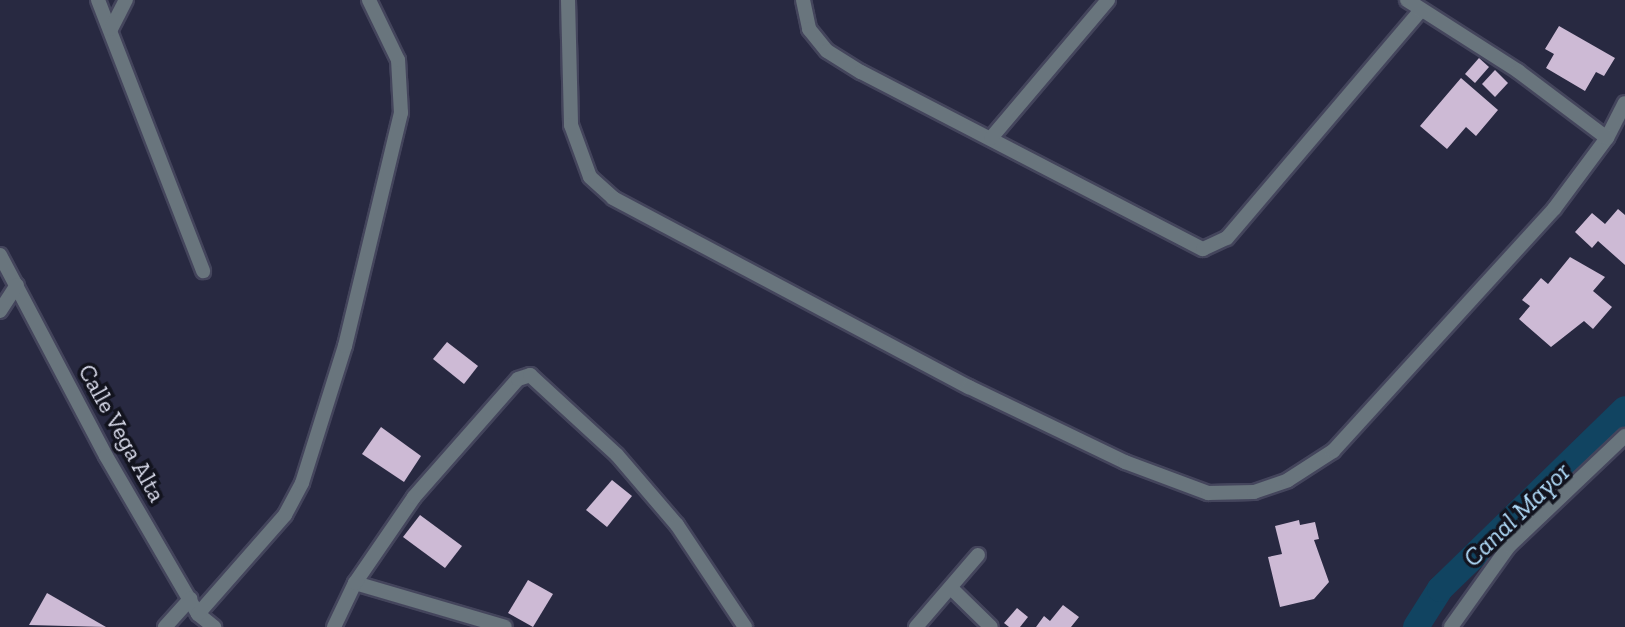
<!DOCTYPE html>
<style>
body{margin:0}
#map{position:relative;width:1625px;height:627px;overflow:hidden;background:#282941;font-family:"Zilla Slab",serif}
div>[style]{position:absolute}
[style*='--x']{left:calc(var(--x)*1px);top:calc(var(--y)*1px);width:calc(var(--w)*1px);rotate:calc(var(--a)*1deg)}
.canal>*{height:26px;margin:-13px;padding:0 13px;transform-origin:13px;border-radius:13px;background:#114461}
.building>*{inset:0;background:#cdbad5}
.roads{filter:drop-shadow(2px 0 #44455c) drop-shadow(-2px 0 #44455c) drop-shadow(0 2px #44455c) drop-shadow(0 -2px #44455c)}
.minor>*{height:14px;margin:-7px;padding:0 7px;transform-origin:7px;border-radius:7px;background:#69757d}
span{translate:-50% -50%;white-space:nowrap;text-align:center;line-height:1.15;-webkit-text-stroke:7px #12131e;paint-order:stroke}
.street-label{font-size:24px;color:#d9dbeb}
.water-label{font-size:26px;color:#b0dbf9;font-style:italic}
</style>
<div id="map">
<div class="canal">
<i style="--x:1416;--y:627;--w:45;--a:-57.7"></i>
<i style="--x:1440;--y:589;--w:258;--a:-44.2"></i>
</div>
<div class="building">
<i style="clip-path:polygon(1559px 26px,1615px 58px,1604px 76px,1596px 72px,1585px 91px,1546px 68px,1554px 54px,1545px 49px)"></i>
<i style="clip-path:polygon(1479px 58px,1489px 67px,1475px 83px,1465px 74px)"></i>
<i style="clip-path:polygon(1495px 70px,1508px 83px,1495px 97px,1482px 84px)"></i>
<i style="clip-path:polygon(1461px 78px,1498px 110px,1476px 136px,1466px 127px,1447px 149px,1420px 126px)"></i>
<i style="clip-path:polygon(1618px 209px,1625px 215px,1625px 265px,1598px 241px,1592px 248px,1575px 232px,1592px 213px,1605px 224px)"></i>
<i style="clip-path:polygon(1570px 257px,1605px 277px,1593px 291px,1612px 307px,1593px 329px,1584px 321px,1551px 347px,1519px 319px,1530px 306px,1522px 300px,1541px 278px,1548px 284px)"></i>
<i style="clip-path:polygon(447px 342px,478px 366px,464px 384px,433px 359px)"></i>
<i style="clip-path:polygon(381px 427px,421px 456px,404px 482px,362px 454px)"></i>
<i style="clip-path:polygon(612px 480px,632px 496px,607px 527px,586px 510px)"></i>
<i style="clip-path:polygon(420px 515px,462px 546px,445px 568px,403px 537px)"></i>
<i style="clip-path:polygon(1299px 520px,1300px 525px,1315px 522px,1319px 539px,1314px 540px,1329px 582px,1314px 599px,1280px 607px,1268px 557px,1282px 554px,1275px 526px)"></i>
<i style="clip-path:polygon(528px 580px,553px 594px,533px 627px,508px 613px)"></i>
<i style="clip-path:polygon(47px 593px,106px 627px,29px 625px)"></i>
<i style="clip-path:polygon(1063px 605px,1079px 617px,1071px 627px,1036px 627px,1044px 616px,1050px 621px)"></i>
<i style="clip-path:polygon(1017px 608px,1028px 617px,1020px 627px,1009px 627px,1004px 623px)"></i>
</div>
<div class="roads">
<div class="minor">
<i style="--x:98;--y:0;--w:291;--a:68.8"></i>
<i style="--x:568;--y:0;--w:125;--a:88.6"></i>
<i style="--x:571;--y:125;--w:55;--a:69.9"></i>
<i style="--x:590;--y:177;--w:31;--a:42"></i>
<i style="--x:613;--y:198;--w:403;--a:28"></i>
<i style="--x:969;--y:387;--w:173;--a:25.7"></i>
<i style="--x:1125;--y:462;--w:89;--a:20.5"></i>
<i style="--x:1208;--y:493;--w:46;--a:-1.2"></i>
<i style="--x:1254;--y:492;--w:36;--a:-19"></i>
<i style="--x:1288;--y:480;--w:54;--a:-32.8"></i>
<i style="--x:1333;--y:451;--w:328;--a:-47.6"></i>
<i style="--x:1554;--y:209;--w:89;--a:-53.3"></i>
<i style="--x:1607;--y:138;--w:39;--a:-63"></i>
<i style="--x:803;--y:0;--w:30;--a:78"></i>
<i style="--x:809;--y:29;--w:28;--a:51"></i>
<i style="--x:827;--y:51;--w:40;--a:32"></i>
<i style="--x:861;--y:72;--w:385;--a:27.4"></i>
<i style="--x:1203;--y:249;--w:26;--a:-25"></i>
<i style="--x:1227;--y:238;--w:299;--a:-49.6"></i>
<i style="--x:1407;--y:0;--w:132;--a:32.6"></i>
<i style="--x:1518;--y:71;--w:111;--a:37"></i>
<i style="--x:111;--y:29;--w:33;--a:-63"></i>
<i style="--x:991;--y:138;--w:181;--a:-49.7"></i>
<i style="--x:0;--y:255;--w:227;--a:62.2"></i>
<i style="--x:106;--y:456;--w:183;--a:59.8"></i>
<i style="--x:198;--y:614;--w:21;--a:39"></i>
<i style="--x:0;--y:311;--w:31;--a:-57"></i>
<i style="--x:355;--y:583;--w:156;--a:16.3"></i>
<i style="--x:952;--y:589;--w:54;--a:44.3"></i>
<i style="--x:198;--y:614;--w:132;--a:-48.7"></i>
<i style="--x:285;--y:515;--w:36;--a:-62"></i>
<i style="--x:302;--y:483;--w:144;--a:-72.6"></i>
<i style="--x:345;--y:346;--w:240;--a:-76.5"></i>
<i style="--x:401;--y:113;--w:53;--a:-93.2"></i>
<i style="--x:398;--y:60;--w:67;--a:-115.8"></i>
<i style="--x:165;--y:627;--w:38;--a:-48"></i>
<i style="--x:334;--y:627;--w:49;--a:-64.5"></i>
<i style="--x:355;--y:583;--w:104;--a:-55.5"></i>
<i style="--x:414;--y:497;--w:157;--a:-48.6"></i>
<i style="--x:518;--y:379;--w:13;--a:-18"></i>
<i style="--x:530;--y:375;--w:118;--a:42.6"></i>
<i style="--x:617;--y:455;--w:92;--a:49.4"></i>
<i style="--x:677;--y:525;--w:123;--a:56.3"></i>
<i style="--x:916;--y:627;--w:95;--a:-49.3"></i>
<i style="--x:1451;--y:627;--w:100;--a:-54.4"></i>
<i style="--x:1509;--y:546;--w:160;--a:-43.5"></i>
</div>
</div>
<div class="street-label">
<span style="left:122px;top:433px;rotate:61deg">Calle Vega Alta</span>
</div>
<div class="water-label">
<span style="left:1517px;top:515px;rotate:-44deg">Canal Mayor</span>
</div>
</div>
